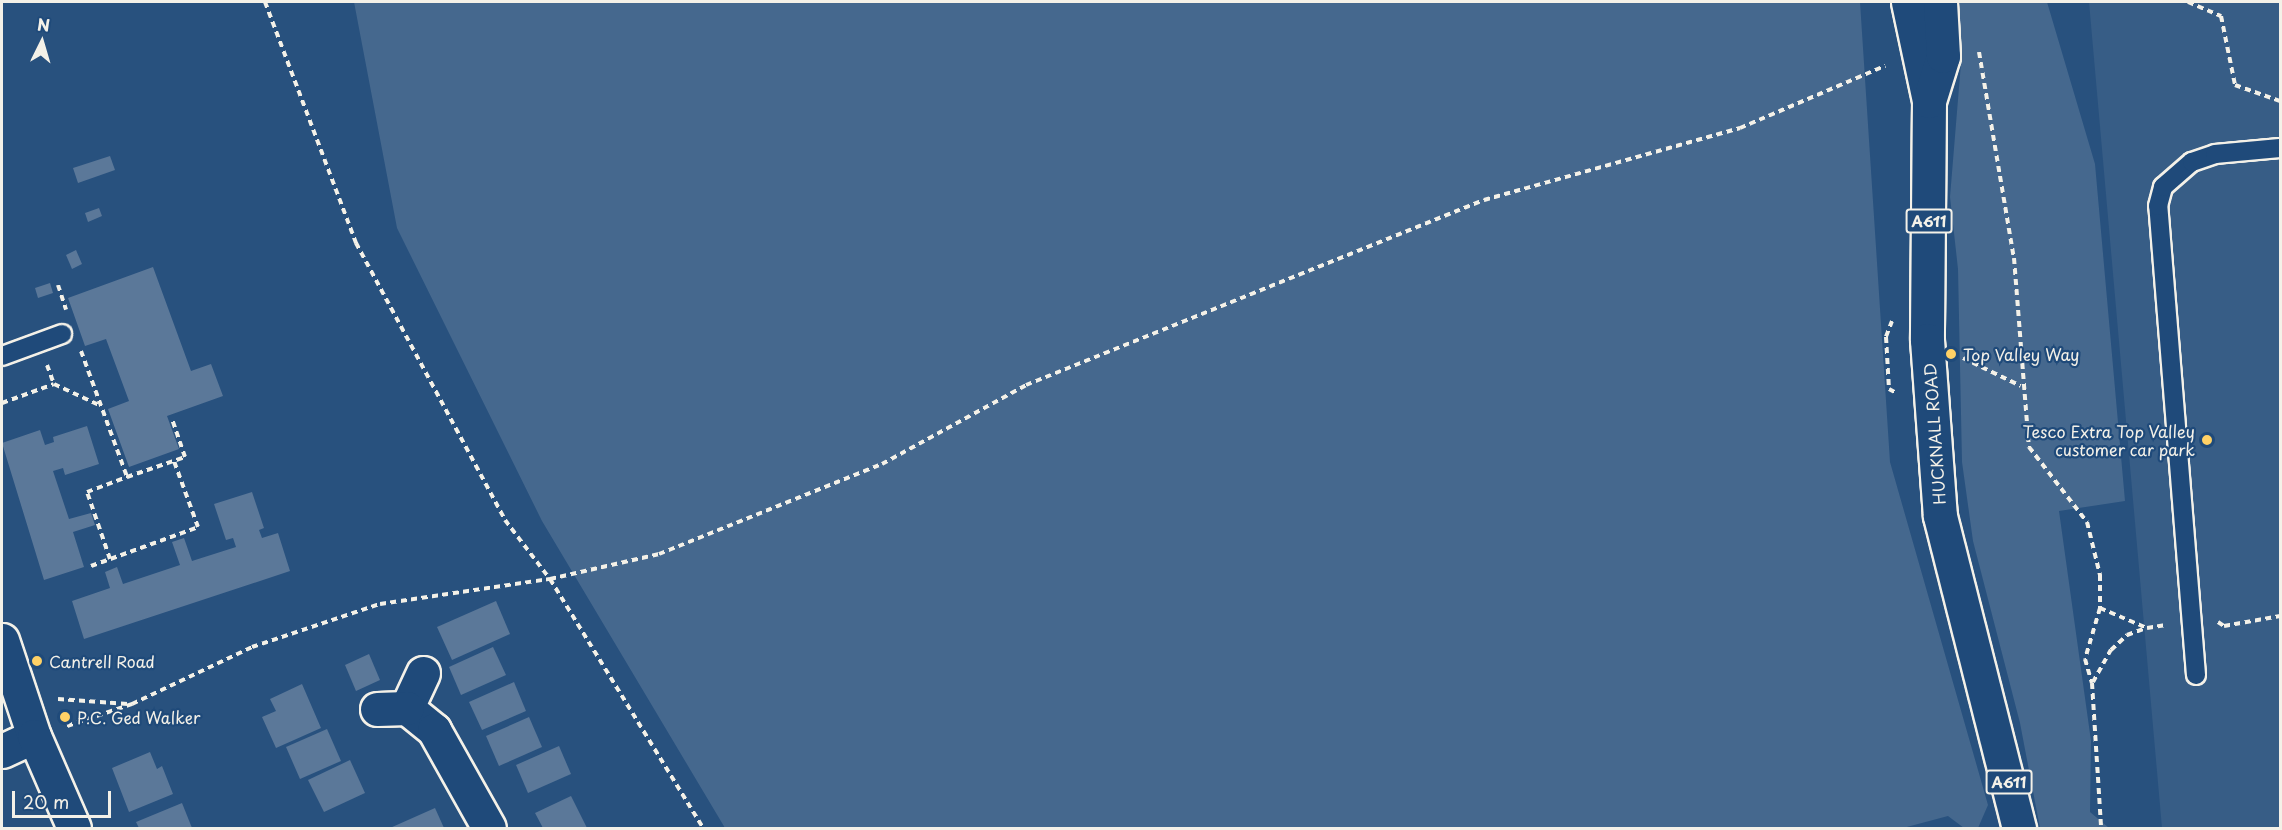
<!DOCTYPE html>
<style>
body{margin:0}
#map{position:relative;width:2282px;height:830px;overflow:hidden;background:#28517e;font-family:"Playpen Sans",sans-serif}
div>[style]{position:absolute}
[style*='--x']{left:calc(var(--x)*1px);top:calc(var(--y)*1px);width:calc(var(--w)*1px);rotate:calc(var(--a)*1deg)}
.built>*{inset:0;background:#375d86}
.green>*{inset:0;background:#45688e}
.building>*{inset:0;background:#5b7899}
.path>*{height:4px;margin-top:-2px;transform-origin:0;background:repeating-linear-gradient(90deg,#f4f1e8 0 6px,transparent 0 10.5px)}
.roads{filter:drop-shadow(2px 0 #f4f1e8) drop-shadow(-2px 0 #f4f1e8) drop-shadow(0 2px #f4f1e8) drop-shadow(0 -2px #f4f1e8)}
.service>*{height:18px;margin:-9px;padding:0 9px;transform-origin:9px;border-radius:9px;background:#1f4a7a}
.minor>*{height:33px;margin:-16.5px;padding:0 16.5px;transform-origin:16.5px;border-radius:16.5px;background:#1f4a7a}
.tertiary>*{height:33px;margin:-16.5px;padding:0 16.5px;transform-origin:16.5px;border-radius:16.5px;background:#1f4a7a}
.primary>*{height:33px;margin:-16.5px;padding:0 16.5px;transform-origin:16.5px;border-radius:16.5px;background:#1f4a7a}
.dots>*{width:16px;height:16px;translate:-50% -50%;box-sizing:border-box;border:3px solid #1f4a7a;border-radius:50%}
span{translate:-50% -50%;white-space:nowrap;text-align:center;line-height:1.15;-webkit-text-stroke:4.5px #1f4a7a;paint-order:stroke}
.shield-label span{padding:2px 4px;background:#1f4a7a;border:2px solid;border-radius:4px;-webkit-text-stroke-width:0}
.shield-label{font-size:15px;color:#f4f1e8;font-weight:700}
.poi-label{font-size:16px;color:#f4f1e8}
.left{translate:0 -50%;text-align:left}
.right{translate:-100% -50%;text-align:right}
.street-label{font-size:16px;color:#f4f1e8}
.frame{position:absolute;inset:0;border:3px solid #f4f1e8;pointer-events:none}
.north{position:absolute;left:12px;top:12px;width:60px;height:60px;-webkit-text-stroke:4px #1f4a7a;paint-order:stroke;rotate:5deg;font-size:16px;font-weight:700;line-height:24px;text-align:center;color:#f4f1e8}
.north::after{content:'';display:block;margin:auto;width:21px;height:27px;background:#f4f1e8;clip-path:polygon(50% 0,100% 100%,50% 72%,0 100%)}
.scale{position:absolute;left:12px;top:791px;width:99px;height:27px;box-sizing:border-box;border:3px solid #f4f1e8;border-top:0;padding-left:8px;font-size:18px;line-height:21px;white-space:nowrap;color:#f4f1e8;-webkit-text-stroke:4px #1f4a7a;paint-order:stroke}
</style>
<div id="map">
<div class="built">
<i style="clip-path:polygon(2089px 2px,2280px 2px,2280px 828px,2162px 828px)"></i>
</div>
<div class="green">
<i style="clip-path:polygon(354px 2px,1860px 2px,1890px 462px,1988px 805px,1978px 828px,1964px 828px,1948px 816px,1903px 828px,725px 828px,542px 521px,397px 228px)"></i>
<i style="clip-path:polygon(2047px 2px,2095px 164px,2125px 501px,2059px 511px,2091px 741px,2090px 812px,2109px 828px,2040px 828px,2020px 723px,1973px 541px,1962px 462px,1958px 269px,1950px 197px,1961px 63px,1951px 3px)"></i>
</div>
<div class="building">
<i style="clip-path:polygon(110px 156px,115px 170px,78px 183px,73px 168px)"></i>
<i style="clip-path:polygon(99px 208px,102px 216px,88px 222px,85px 213px)"></i>
<i style="clip-path:polygon(76px 250px,82px 264px,72px 269px,66px 255px)"></i>
<i style="clip-path:polygon(153px 267px,191px 371px,211px 364px,223px 396px,167px 416px,179px 449px,129px 467px,108px 409px,129px 401px,106px 339px,85px 346px,68px 298px)"></i>
<i style="clip-path:polygon(50px 283px,53px 293px,38px 298px,35px 288px)"></i>
<i style="clip-path:polygon(87px 426px,99px 464px,65px 475px,63px 468px,53px 471px,69px 519px,91px 513px,95px 525px,73px 532px,84px 567px,44px 580px,2px 443px,40px 430px,45px 445px,54px 442px,53px 437px)"></i>
<i style="clip-path:polygon(252px 492px,264px 528px,259px 530px,262px 538px,278px 533px,290px 571px,84px 639px,72px 601px,110px 588px,105px 572px,117px 567px,123px 584px,180px 565px,172px 542px,184px 538px,192px 561px,236px 547px,233px 538px,226px 540px,214px 504px)"></i>
<i style="clip-path:polygon(496px 601px,510px 634px,452px 660px,437px 627px)"></i>
<i style="clip-path:polygon(493px 647px,506px 675px,461px 695px,449px 667px)"></i>
<i style="clip-path:polygon(369px 654px,380px 680px,356px 691px,345px 665px)"></i>
<i style="clip-path:polygon(514px 682px,526px 711px,482px 730px,469px 702px)"></i>
<i style="clip-path:polygon(302px 684px,321px 728px,276px 748px,262px 717px,276px 711px,270px 699px)"></i>
<i style="clip-path:polygon(529px 717px,542px 747px,499px 766px,486px 736px)"></i>
<i style="clip-path:polygon(327px 729px,341px 761px,300px 779px,286px 747px)"></i>
<i style="clip-path:polygon(559px 746px,571px 774px,528px 793px,516px 765px)"></i>
<i style="clip-path:polygon(150px 752px,157px 769px,162px 766px,173px 794px,129px 812px,112px 768px)"></i>
<i style="clip-path:polygon(350px 760px,365px 793px,324px 812px,308px 780px)"></i>
<i style="clip-path:polygon(571px 796px,587px 828px,543px 828px,535px 813px)"></i>
<i style="clip-path:polygon(182px 803px,192px 828px,139px 828px,136px 822px)"></i>
<i style="clip-path:polygon(435px 808px,444px 828px,390px 828px)"></i>
</div>
<div class="path">
<i style="--x:265;--y:2;--w:258;--a:69.3"></i>
<i style="--x:356;--y:243;--w:315;--a:61.7"></i>
<i style="--x:505;--y:520;--w:74;--a:52.7"></i>
<i style="--x:550;--y:579;--w:292;--a:58.4"></i>
<i style="--x:2188;--y:2;--w:36;--a:23"></i>
<i style="--x:2221;--y:16;--w:70;--a:78.5"></i>
<i style="--x:2235;--y:85;--w:48;--a:19.6"></i>
<i style="--x:1979;--y:52;--w:209;--a:80.4"></i>
<i style="--x:2014;--y:258;--w:190;--a:85.5"></i>
<i style="--x:2029;--y:447;--w:95;--a:52.3"></i>
<i style="--x:2087;--y:522;--w:55;--a:76.2"></i>
<i style="--x:2100;--y:575;--w:33;--a:90"></i>
<i style="--x:2100;--y:608;--w:53;--a:106.4"></i>
<i style="--x:2085;--y:659;--w:25;--a:74"></i>
<i style="--x:2092;--y:683;--w:145;--a:86.4"></i>
<i style="--x:58;--y:285;--w:26;--a:72"></i>
<i style="--x:1892;--y:321;--w:17;--a:111"></i>
<i style="--x:1886;--y:337;--w:52;--a:86.7"></i>
<i style="--x:1889;--y:389;--w:10;--a:29"></i>
<i style="--x:81;--y:351;--w:134;--a:69.9"></i>
<i style="--x:127;--y:477;--w:61;--a:-19"></i>
<i style="--x:185;--y:457;--w:40;--a:-108.9"></i>
<i style="--x:1963;--y:358;--w:64;--a:25.8"></i>
<i style="--x:47;--y:365;--w:20;--a:70"></i>
<i style="--x:2;--y:403;--w:55;--a:-20.1"></i>
<i style="--x:54;--y:384;--w:52;--a:25.1"></i>
<i style="--x:110;--y:559;--w:71;--a:-108.9"></i>
<i style="--x:87;--y:492;--w:43;--a:-20.6"></i>
<i style="--x:91;--y:566;--w:114;--a:-20"></i>
<i style="--x:198;--y:527;--w:70;--a:-110"></i>
<i style="--x:2100;--y:608;--w:51;--a:23.1"></i>
<i style="--x:2147;--y:628;--w:19;--a:-9"></i>
<i style="--x:2218;--y:622;--w:7;--a:34"></i>
<i style="--x:2224;--y:626;--w:57;--a:-10.1"></i>
<i style="--x:2093;--y:682;--w:37;--a:-61"></i>
<i style="--x:2111;--y:650;--w:22;--a:-43"></i>
<i style="--x:2127;--y:635;--w:20;--a:-20"></i>
<i style="--x:58;--y:699;--w:70;--a:4.1"></i>
<i style="--x:67;--y:726;--w:69;--a:-18.7"></i>
<i style="--x:132;--y:704;--w:133;--a:-25.4"></i>
<i style="--x:252;--y:647;--w:135;--a:-18.6"></i>
<i style="--x:380;--y:604;--w:172;--a:-8.4"></i>
<i style="--x:550;--y:579;--w:112;--a:-12.9"></i>
<i style="--x:659;--y:554;--w:240;--a:-22"></i>
<i style="--x:882;--y:464;--w:164;--a:-28.7"></i>
<i style="--x:1026;--y:385;--w:494;--a:-22"></i>
<i style="--x:1484;--y:200;--w:266;--a:-15.7"></i>
<i style="--x:1740;--y:128;--w:158;--a:-23.2"></i>
</div>
<div class="roads">
<div class="service">
<i style="--x:2;--y:356;--w:64;--a:-20.1"></i>
<i style="--x:2196;--y:675;--w:471;--a:-94.6"></i>
<i style="--x:2158;--y:206;--w:20;--a:-75"></i>
<i style="--x:2163;--y:187;--w:38;--a:-41"></i>
<i style="--x:2192;--y:162;--w:24;--a:-19"></i>
<i style="--x:2215;--y:154;--w:65;--a:-5.3"></i>
</div>
<div class="minor">
<i style="--x:423;--y:673;--w:38;--a:115"></i>
<i style="--x:407;--y:708;--w:35;--a:39"></i>
<i style="--x:434;--y:730;--w:112;--a:60.7"></i>
<i style="--x:377;--y:709;--w:30;--a:-2"></i>
<i style="--x:2;--y:751;--w:35;--a:-25"></i>
</div>
<div class="tertiary">
<i style="--x:2;--y:640;--w:101;--a:71.6"></i>
<i style="--x:34;--y:736;--w:100;--a:66.5"></i>
</div>
<div class="primary">
<i style="--x:1908;--y:2;--w:101;--a:78"></i>
<i style="--x:1929;--y:101;--w:239;--a:90.5"></i>
<i style="--x:1927;--y:340;--w:176;--a:85.8"></i>
<i style="--x:1940;--y:516;--w:322;--a:75.8"></i>
<i style="--x:1929;--y:101;--w:47;--a:-72.7"></i>
<i style="--x:1943;--y:56;--w:54;--a:-93.2"></i>
</div>
</div>
<div class="dots">
<i style="left:1951px;top:354px;background:#ffd166"></i>
<i style="left:2207px;top:440px;background:#ffd166"></i>
<i style="left:37px;top:661px;background:#ffd166"></i>
<i style="left:65px;top:717px;background:#ffd166"></i>
</div>
<div class="shield-label">
<span style="left:1929px;top:221px">A611</span>
<span style="left:2009px;top:782px">A611</span>
</div>
<div class="poi-label">
<span class="left" style="left:1963px;top:354px">Top Valley Way</span>
<span class="right" style="left:2195px;top:440px">Tesco Extra Top Valley<br>customer car park</span>
<span class="left" style="left:49px;top:661px">Cantrell Road</span>
<span class="left" style="left:77px;top:717px">P.C. Ged Walker</span>
</div>
<div class="street-label">
<span style="left:1934px;top:434px;rotate:-94deg">HUCKNALL ROAD</span>
</div>
<div class="frame"></div>
<div class="north">N</div>
<div class="scale">20 m</div>
</div>
